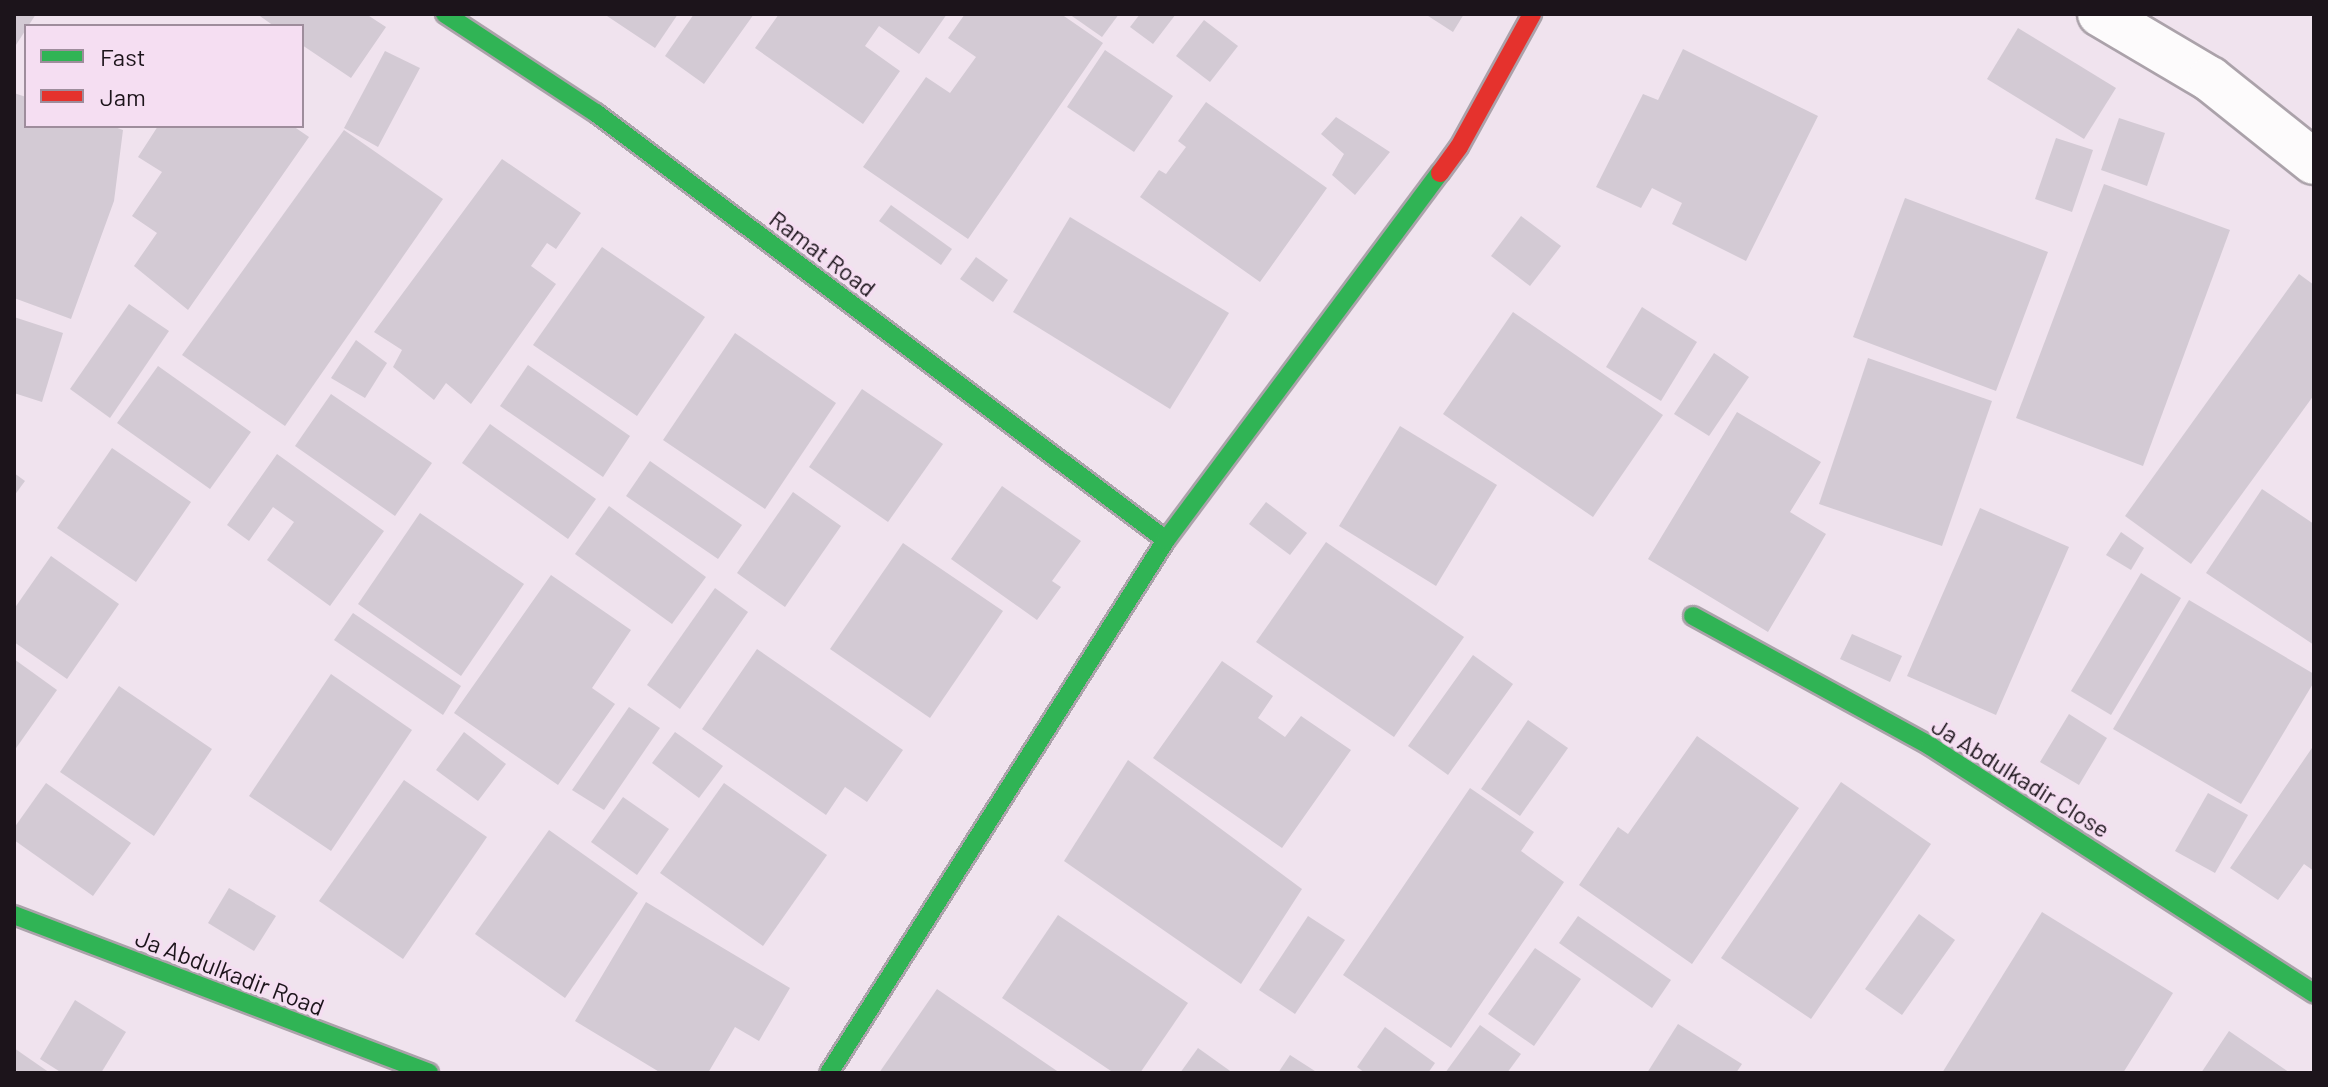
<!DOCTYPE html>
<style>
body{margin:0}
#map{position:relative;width:2328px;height:1087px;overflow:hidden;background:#f0e3ee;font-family:Barlow,sans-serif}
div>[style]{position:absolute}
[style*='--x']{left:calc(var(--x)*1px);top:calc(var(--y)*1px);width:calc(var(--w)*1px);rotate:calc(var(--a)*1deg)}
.building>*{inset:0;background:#d3cad4}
.roads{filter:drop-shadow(2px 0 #aba2aa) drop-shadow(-2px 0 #aba2aa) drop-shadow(0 2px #aba2aa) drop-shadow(0 -2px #aba2aa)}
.street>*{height:44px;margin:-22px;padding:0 22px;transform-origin:22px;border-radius:22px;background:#fdfbfc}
.fast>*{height:18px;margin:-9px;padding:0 9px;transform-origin:9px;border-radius:9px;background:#30b455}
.jam>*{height:18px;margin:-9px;padding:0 9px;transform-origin:9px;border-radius:9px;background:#e5322d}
span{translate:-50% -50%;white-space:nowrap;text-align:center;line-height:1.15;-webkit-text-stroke:7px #f5def2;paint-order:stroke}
.street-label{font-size:24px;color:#1c141b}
.frame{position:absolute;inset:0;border:16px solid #1c141b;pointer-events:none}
.legend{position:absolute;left:24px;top:24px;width:280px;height:104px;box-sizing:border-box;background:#f5def2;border:2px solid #9e8d9c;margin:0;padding:10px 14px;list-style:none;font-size:24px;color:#1c141b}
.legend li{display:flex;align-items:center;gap:16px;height:40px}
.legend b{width:40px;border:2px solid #9e8d9c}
</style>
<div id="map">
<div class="building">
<i style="clip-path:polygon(14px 14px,36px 14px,14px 48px)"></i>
<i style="clip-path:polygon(257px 14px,366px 14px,386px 27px,351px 78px,302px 45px,302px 26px,274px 26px)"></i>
<i style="clip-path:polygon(604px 14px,678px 14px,655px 48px)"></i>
<i style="clip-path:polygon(694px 14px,754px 14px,704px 84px,665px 56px)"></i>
<i style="clip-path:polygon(779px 14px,947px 14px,919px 54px,879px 26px,865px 46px,900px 71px,863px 124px,755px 48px)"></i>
<i style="clip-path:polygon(965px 14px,1061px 14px,1103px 43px,968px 239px,863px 167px,926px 77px,950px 93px,976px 57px,948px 38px)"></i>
<i style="clip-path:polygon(1069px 14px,1119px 14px,1102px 37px)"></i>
<i style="clip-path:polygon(1140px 14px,1176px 14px,1153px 44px,1130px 27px)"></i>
<i style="clip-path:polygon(1425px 14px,1464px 14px,1453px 32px)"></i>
<i style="clip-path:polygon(1204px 20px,1238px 46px,1210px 82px,1176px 56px)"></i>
<i style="clip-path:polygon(2018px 28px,2116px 88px,2084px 139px,1987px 79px)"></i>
<i style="clip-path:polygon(1683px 49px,1818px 116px,1746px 261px,1672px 224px,1682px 203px,1652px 188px,1641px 208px,1596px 187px,1643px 94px,1658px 100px)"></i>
<i style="clip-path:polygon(1105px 50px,1173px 96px,1134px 152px,1067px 107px)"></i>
<i style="clip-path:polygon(385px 51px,420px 68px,378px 147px,344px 128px)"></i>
<i style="clip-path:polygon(14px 93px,26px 97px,26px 126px,112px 126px,123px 130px,114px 201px,71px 319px,14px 298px)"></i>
<i style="clip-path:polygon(1206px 102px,1327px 188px,1260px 282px,1140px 197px,1159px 170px,1166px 174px,1186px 147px,1178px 141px)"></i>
<i style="clip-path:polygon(1336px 117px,1390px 152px,1355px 195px,1332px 175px,1344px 154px,1321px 134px)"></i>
<i style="clip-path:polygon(2119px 118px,2165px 133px,2147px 186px,2101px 170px)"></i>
<i style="clip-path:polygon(158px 126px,293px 126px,309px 137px,188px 310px,134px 266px,157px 233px,132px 216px,162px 172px,138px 157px)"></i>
<i style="clip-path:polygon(344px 130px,443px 199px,285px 426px,182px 355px)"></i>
<i style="clip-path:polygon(2056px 138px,2093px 150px,2072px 212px,2035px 199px)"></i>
<i style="clip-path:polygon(502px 159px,581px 213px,556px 249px,547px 243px,531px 266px,556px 284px,471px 404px,446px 383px,434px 400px,393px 367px,402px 350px,374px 332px)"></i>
<i style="clip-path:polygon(2104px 184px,2230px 230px,2143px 466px,2016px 418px)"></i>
<i style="clip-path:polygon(1905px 198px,2048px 252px,1996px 391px,1853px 337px)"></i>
<i style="clip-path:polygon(891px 205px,952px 249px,941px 265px,879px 221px)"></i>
<i style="clip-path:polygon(1521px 216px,1561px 246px,1530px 286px,1491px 256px)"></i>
<i style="clip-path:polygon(1070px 217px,1229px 313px,1170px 409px,1013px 312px)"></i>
<i style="clip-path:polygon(602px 247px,705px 317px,637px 416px,533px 345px)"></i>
<i style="clip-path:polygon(976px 257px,1008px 280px,993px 302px,960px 279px)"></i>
<i style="clip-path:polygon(2299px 274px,2314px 285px,2314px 395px,2191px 564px,2125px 516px)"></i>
<i style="clip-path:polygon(129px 304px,169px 331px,110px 418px,70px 389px)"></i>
<i style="clip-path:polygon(1642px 307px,1697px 342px,1661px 401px,1606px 367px)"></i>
<i style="clip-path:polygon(1513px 312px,1663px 415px,1593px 517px,1443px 414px)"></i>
<i style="clip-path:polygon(14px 317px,63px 333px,42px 402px,14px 393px)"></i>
<i style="clip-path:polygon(735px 333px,836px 403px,765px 509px,663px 440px)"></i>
<i style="clip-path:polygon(356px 340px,387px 363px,365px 398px,331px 378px)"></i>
<i style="clip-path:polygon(1714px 353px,1749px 377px,1709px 436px,1674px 414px)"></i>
<i style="clip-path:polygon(1868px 358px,1992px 401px,1942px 546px,1819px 504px)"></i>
<i style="clip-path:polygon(528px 365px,630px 436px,603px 477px,500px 406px)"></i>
<i style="clip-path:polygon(158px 366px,251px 432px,210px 489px,117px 423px)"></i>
<i style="clip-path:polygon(862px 389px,943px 444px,888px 522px,809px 467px)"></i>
<i style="clip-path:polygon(331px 394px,432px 463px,395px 516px,295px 446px)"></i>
<i style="clip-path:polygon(1737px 412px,1821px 462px,1790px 512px,1826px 534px,1768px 632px,1648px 559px)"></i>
<i style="clip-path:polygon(490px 424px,596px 499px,568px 539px,462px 463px)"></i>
<i style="clip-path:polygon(1400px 426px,1497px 485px,1436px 586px,1339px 526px)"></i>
<i style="clip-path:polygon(112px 448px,191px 502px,136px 582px,57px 528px)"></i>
<i style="clip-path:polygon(277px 454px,384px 531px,330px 606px,267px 560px,294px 522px,273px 507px,249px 541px,227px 525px)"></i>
<i style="clip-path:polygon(650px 461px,742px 525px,718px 559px,626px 496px)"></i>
<i style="clip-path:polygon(14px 473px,25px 481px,14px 496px)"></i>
<i style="clip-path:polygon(1002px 486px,1081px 541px,1052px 581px,1061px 587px,1037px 620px,951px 559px)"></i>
<i style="clip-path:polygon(2262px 489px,2314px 524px,2314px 645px,2206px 573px)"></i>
<i style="clip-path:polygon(793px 492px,841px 526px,785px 607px,737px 573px)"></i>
<i style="clip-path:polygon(1266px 502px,1307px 533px,1290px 555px,1249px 524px)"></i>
<i style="clip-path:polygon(609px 506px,706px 577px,672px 624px,575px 554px)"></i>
<i style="clip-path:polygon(1980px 508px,2069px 547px,1996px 715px,1907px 676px)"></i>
<i style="clip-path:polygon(420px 513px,524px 584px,461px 676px,358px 604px)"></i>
<i style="clip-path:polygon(2121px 532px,2144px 548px,2131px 570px,2106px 555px)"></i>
<i style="clip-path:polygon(1326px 542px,1464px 637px,1394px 737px,1256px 642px)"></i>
<i style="clip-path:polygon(903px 543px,1003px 611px,930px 718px,830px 649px)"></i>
<i style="clip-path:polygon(51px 556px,119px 604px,67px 679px,14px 642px,14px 609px)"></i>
<i style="clip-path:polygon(2141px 573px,2181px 598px,2111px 715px,2071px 691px)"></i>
<i style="clip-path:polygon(551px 575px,631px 630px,592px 688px,615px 704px,558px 785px,454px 713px)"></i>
<i style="clip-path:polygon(715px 588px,748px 612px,680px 709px,647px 685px)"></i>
<i style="clip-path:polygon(2189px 600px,2314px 674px,2314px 682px,2241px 804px,2113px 729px)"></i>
<i style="clip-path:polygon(353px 613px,461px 686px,443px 715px,334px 640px)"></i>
<i style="clip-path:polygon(1852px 634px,1902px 656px,1890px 682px,1840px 659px)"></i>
<i style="clip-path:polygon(757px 649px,903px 750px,867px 802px,845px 787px,826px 815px,702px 729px)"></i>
<i style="clip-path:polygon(1473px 655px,1513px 684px,1448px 775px,1408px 746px)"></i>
<i style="clip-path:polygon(14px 659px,57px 690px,14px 751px)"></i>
<i style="clip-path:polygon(1222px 661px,1273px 696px,1258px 718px,1285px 737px,1301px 716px,1351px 750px,1282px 848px,1153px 758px)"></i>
<i style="clip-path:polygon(331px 674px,412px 730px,331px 851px,249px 796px)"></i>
<i style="clip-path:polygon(119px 686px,212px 749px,154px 836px,60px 772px)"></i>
<i style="clip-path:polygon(629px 707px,660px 728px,604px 810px,572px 790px)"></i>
<i style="clip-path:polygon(2069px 714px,2107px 738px,2079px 785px,2040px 762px)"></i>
<i style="clip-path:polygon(1528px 720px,1568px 748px,1520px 816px,1481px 789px)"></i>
<i style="clip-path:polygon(464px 732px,506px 764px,478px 801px,436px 770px)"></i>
<i style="clip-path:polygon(675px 732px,723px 766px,699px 798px,652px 763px)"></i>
<i style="clip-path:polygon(1697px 736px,1799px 808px,1692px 964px,1579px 885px,1618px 827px,1628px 834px)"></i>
<i style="clip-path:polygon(2314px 745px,2314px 871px,2304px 864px,2278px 900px,2230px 868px)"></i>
<i style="clip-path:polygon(1128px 760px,1302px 889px,1241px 984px,1064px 861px)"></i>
<i style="clip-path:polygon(404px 780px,487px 837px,403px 959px,319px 901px)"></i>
<i style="clip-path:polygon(1841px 782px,1931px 844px,1811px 1019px,1721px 958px)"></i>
<i style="clip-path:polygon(46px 783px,131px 843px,93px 896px,14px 840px,14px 828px)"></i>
<i style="clip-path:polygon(724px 783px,827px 855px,763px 946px,660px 873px)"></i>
<i style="clip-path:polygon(1470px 788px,1534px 832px,1521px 851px,1564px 882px,1451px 1048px,1343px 975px)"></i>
<i style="clip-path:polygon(2208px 793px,2248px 815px,2215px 873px,2175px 851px)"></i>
<i style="clip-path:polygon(623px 797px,669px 829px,637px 875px,591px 842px)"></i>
<i style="clip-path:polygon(549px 830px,638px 893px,565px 998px,475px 934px)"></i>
<i style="clip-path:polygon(229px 888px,276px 916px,254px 951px,208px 923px)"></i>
<i style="clip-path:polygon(646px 902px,790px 988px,759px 1041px,735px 1027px,708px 1073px,661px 1073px,575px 1021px)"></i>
<i style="clip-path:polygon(2042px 912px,2173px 993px,2123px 1073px,1942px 1073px)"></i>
<i style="clip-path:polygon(1919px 914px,1955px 940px,1902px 1015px,1865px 989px)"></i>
<i style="clip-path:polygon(1058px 915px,1188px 1003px,1140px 1073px,1114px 1073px,1002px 998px)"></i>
<i style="clip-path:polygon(1308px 916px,1345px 940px,1295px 1014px,1259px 990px)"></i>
<i style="clip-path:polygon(1578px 916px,1671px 980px,1652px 1008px,1559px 943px)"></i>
<i style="clip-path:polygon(1535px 948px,1581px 979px,1534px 1046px,1488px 1014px)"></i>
<i style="clip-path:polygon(937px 989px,1060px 1073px,879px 1073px)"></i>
<i style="clip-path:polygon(75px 1000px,126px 1032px,101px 1073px,62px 1073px,40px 1059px)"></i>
<i style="clip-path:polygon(1678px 1024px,1742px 1064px,1736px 1073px,1647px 1073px)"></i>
<i style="clip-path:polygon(1480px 1025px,1521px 1054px,1507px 1073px,1445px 1073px)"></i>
<i style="clip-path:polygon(1385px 1027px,1435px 1063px,1428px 1073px,1365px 1073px,1357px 1067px)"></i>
<i style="clip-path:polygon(2229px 1031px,2290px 1073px,2201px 1073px)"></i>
<i style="clip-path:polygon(14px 1048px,50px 1073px,14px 1073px)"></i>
<i style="clip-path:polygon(1198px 1048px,1233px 1073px,1180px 1073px)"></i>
<i style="clip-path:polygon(1290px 1055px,1318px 1073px,1278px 1073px)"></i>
</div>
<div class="roads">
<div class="street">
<i style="--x:2100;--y:14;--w:128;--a:30.6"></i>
<i style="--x:2210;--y:79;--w:133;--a:38.6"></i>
</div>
<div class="fast">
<i style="--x:445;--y:14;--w:181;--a:33.3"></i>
<i style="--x:596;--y:113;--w:712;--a:36.84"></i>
<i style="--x:1693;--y:616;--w:270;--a:28.7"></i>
<i style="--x:1930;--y:746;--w:457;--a:32.8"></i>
<i style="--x:14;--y:915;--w:444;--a:20.8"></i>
<i style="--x:829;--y:1073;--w:631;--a:-57.7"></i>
<i style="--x:1166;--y:540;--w:458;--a:-53.3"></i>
</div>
<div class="jam">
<i style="--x:1440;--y:173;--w:32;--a:-54"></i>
<i style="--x:1459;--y:147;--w:152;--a:-61.2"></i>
</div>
</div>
<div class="street-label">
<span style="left:823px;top:253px;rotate:37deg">Ramat Road</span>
<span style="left:2021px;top:777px;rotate:32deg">Ja Abdulkadir Close</span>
<span style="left:230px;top:972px;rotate:21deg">Ja Abdulkadir Road</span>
</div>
<div class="frame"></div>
<ul class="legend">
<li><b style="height:10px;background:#30b455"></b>Fast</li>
<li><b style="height:10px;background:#e5322d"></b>Jam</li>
</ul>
</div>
